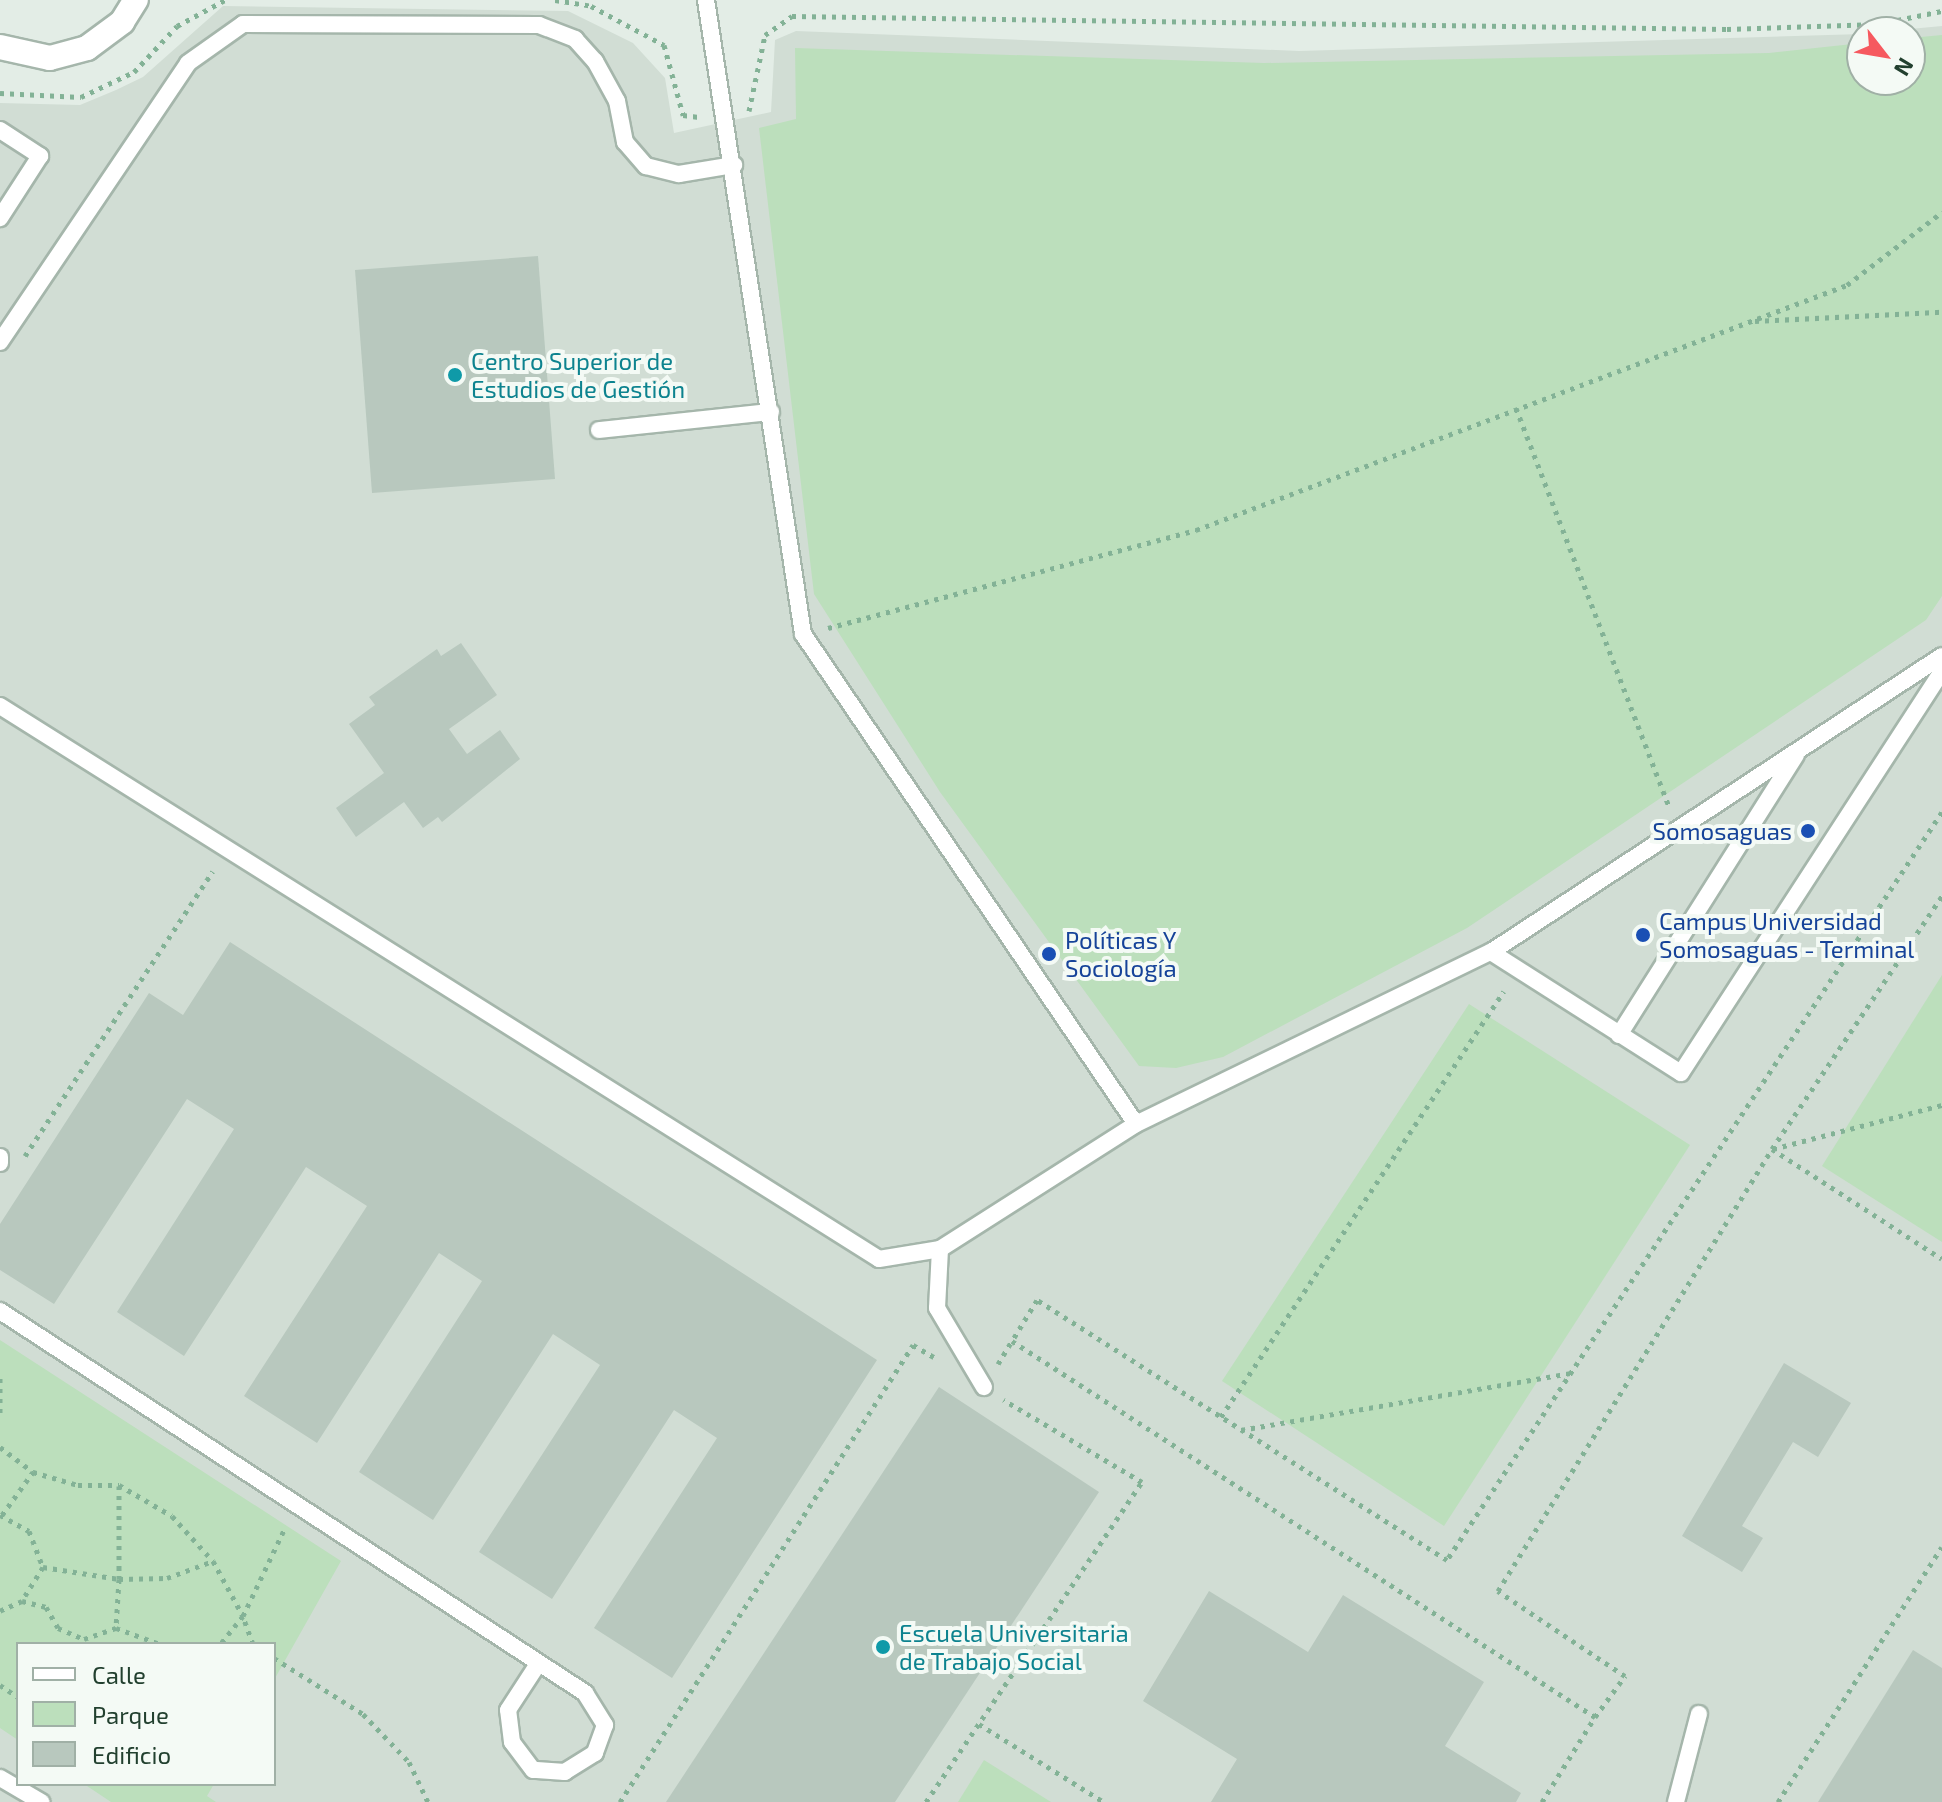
<!DOCTYPE html>
<meta charset="utf-8">
<style>
body{margin:0}
#map{position:relative;width:1942px;height:1802px;overflow:hidden;background:#e3ede6;font-family:"Exo 2",sans-serif}
div>[style]{position:absolute}
[style*='--x']{left:calc(var(--x)*1px);top:calc(var(--y)*1px);width:calc(var(--w)*1px);rotate:calc(var(--a)*1deg)}
.built>*{inset:0;background:#d1ddd4}
.green>*{inset:0;background:#bcdfbc}
.building>*{inset:0;background:#b8c8be}
.path>*{height:5px;margin-top:-2.5px;transform-origin:0;background:repeating-linear-gradient(90deg,#83b296 0 4px,transparent 0 10px)}
.roads{filter:drop-shadow(2px 0 #a5b6ab) drop-shadow(-2px 0 #a5b6ab) drop-shadow(0 2px #a5b6ab) drop-shadow(0 -2px #a5b6ab)}
.lane>*{height:16px;margin:-8px;padding:0 8px;transform-origin:8px;border-radius:8px;background:#fff}
.secondary>*{height:24px;margin:-12px;padding:0 12px;transform-origin:12px;border-radius:12px;background:#fff}
.dots>*{width:22px;height:22px;translate:-50% -50%;box-sizing:border-box;border:4px solid #f4faf5;border-radius:50%}
span{translate:-50% -50%;white-space:nowrap;text-align:center;line-height:1.15;-webkit-text-stroke:8px #f4faf5;paint-order:stroke}
.culture-label{font-size:24px;color:#0d838f}
.left{translate:0 -50%;text-align:left}
.transit-label{font-size:24px;color:#164399}
.right{translate:-100% -50%;text-align:right}
.legend{position:absolute;left:16px;top:1642px;width:260px;height:144px;box-sizing:border-box;background:#f4faf5;border:2px solid #a0b0a6;margin:0;padding:10px 14px;list-style:none;font-size:24px;color:#22402f}
.legend li{display:flex;align-items:center;gap:16px;height:40px}
.legend b{width:40px;border:2px solid #a0b0a6}
.north{position:absolute;left:1846px;top:16px;width:80px;height:80px;box-sizing:border-box;background:#f4faf5;border:2px solid #a0b0a6;border-radius:50%;rotate:121deg;font-size:22px;font-weight:700;line-height:32px;text-align:center;color:#22402f}
.north::after{content:'';display:block;margin:auto;width:28px;height:36px;background:#f6595f;clip-path:polygon(50% 0,100% 100%,50% 72%,0 100%)}
</style>
<div id="map">
<div class="built">
<i style="clip-path:polygon(evenodd,223px 6px,568px 11px,633px 43px,665px 78px,674px 133px,771px 112px,775px 40px,796px 31px,1299px 51px,1862px 34px,1862px 80px,1910px 80px,1910px 32px,1878px 32px,1942px 26px,1942px 1802px,0 1802px,0 103px,80px 105px,116px 90px,143px 77px,223px 6px,18px 1644px,274px 1644px,274px 1784px,18px 1784px,18px 1644px)"></i>
</div>
<div class="green">
<i style="clip-path:polygon(1942px 35px,1942px 596px,1926px 620px,1467px 928px,1223px 1057px,1176px 1068px,1139px 1066px,940px 792px,814px 594px,759px 128px,796px 119px,795px 48px,1264px 63px,1769px 53px,1862px 43px,1862px 80px,1910px 80px,1910px 38px)"></i>
<i style="clip-path:polygon(1942px 975px,1942px 1242px,1822px 1166px)"></i>
<i style="clip-path:polygon(1469px 1004px,1690px 1145px,1444px 1526px,1222px 1381px)"></i>
<i style="clip-path:polygon(0 1340px,341px 1561px,274px 1680px,274px 1644px,18px 1644px,18px 1740px,0 1728px)"></i>
<i style="clip-path:polygon(984px 1760px,1051px 1802px,958px 1802px)"></i>
<i style="clip-path:polygon(84px 1784px,214px 1784px,207px 1796px,216px 1802px,111px 1802px)"></i>
</div>
<div class="building">
<i style="clip-path:polygon(538px 256px,555px 479px,372px 493px,355px 270px)"></i>
<i style="clip-path:polygon(461px 643px,497px 695px,449px 729px,467px 754px,500px 730px,520px 759px,442px 822px,438px 817px,423px 828px,404px 802px,356px 837px,336px 808px,384px 773px,349px 724px,375px 705px,369px 697px,437px 649px,441px 656px)"></i>
<i style="clip-path:polygon(230px 942px,877px 1360px,672px 1678px,594px 1628px,717px 1438px,674px 1410px,552px 1599px,479px 1552px,600px 1365px,553px 1334px,433px 1520px,359px 1472px,482px 1281px,439px 1253px,317px 1443px,244px 1396px,367px 1206px,306px 1167px,184px 1356px,117px 1312px,234px 1129px,187px 1099px,54px 1304px,0 1270px,0 1224px,149px 993px,183px 1015px)"></i>
<i style="clip-path:polygon(1784px 1363px,1851px 1403px,1818px 1457px,1793px 1442px,1742px 1526px,1763px 1538px,1742px 1572px,1682px 1536px)"></i>
<i style="clip-path:polygon(939px 1387px,1099px 1492px,895px 1802px,666px 1802px)"></i>
<i style="clip-path:polygon(1209px 1591px,1308px 1652px,1343px 1595px,1484px 1682px,1445px 1746px,1521px 1793px,1516px 1802px,1211px 1802px,1237px 1759px,1143px 1701px)"></i>
<i style="clip-path:polygon(1913px 1650px,1942px 1668px,1942px 1802px,1818px 1802px)"></i>
</div>
<div class="path">
<i style="--x:555;--y:0;--w:36;--a:9"></i>
<i style="--x:591;--y:6;--w:83;--a:28.1"></i>
<i style="--x:664;--y:45;--w:73;--a:74.8"></i>
<i style="--x:683;--y:115;--w:16;--a:7"></i>
<i style="--x:0;--y:93;--w:81;--a:2.8"></i>
<i style="--x:81;--y:97;--w:59;--a:-25.3"></i>
<i style="--x:134;--y:72;--w:63;--a:-46.9"></i>
<i style="--x:177;--y:26;--w:55;--a:-28.4"></i>
<i style="--x:749;--y:111;--w:78;--a:-78.1"></i>
<i style="--x:765;--y:35;--w:33;--a:-35"></i>
<i style="--x:792;--y:16;--w:935;--a:0.8"></i>
<i style="--x:1727;--y:29;--w:151;--a:-1.9"></i>
<i style="--x:1878;--y:24;--w:65;--a:-11.5"></i>
<i style="--x:1755;--y:321;--w:187;--a:-2.8"></i>
<i style="--x:1516;--y:408;--w:426;--a:69"></i>
<i style="--x:828;--y:628;--w:381;--a:-14.9"></i>
<i style="--x:1196;--y:530;--w:696;--a:-20.62"></i>
<i style="--x:1847;--y:285;--w:120;--a:-37.5"></i>
<i style="--x:1942;--y:812;--w:897;--a:123.5"></i>
<i style="--x:1447;--y:1560;--w:485;--a:-147.6"></i>
<i style="--x:1037;--y:1300;--w:48;--a:121.4"></i>
<i style="--x:1012;--y:1341;--w:694;--a:32.82"></i>
<i style="--x:1595;--y:1717;--w:51;--a:-53.8"></i>
<i style="--x:1625;--y:1676;--w:153;--a:-146.2"></i>
<i style="--x:1498;--y:1591;--w:520;--a:-58.2"></i>
<i style="--x:1772;--y:1149;--w:305;--a:-56.1"></i>
<i style="--x:1772;--y:1149;--w:202;--a:32.9"></i>
<i style="--x:1773;--y:1149;--w:175;--a:-14.6"></i>
<i style="--x:25;--y:1156;--w:341;--a:-56.6"></i>
<i style="--x:998;--y:1364;--w:27;--a:-59"></i>
<i style="--x:0;--y:1378;--w:39;--a:90"></i>
<i style="--x:1221;--y:1417;--w:511;--a:-56.4"></i>
<i style="--x:1241;--y:1430;--w:334;--a:-9.8"></i>
<i style="--x:0;--y:1447;--w:41;--a:37.1"></i>
<i style="--x:33;--y:1472;--w:47;--a:16.1"></i>
<i style="--x:78;--y:1485;--w:41;--a:0"></i>
<i style="--x:119;--y:1485;--w:61;--a:30.3"></i>
<i style="--x:172;--y:1516;--w:61;--a:47.7"></i>
<i style="--x:213;--y:1561;--w:63;--a:61.4"></i>
<i style="--x:243;--y:1616;--w:36;--a:129"></i>
<i style="--x:119;--y:1486;--w:93;--a:90"></i>
<i style="--x:119;--y:1579;--w:48;--a:-1.2"></i>
<i style="--x:167;--y:1578;--w:49;--a:-20.3"></i>
<i style="--x:0;--y:1515;--w:33;--a:29"></i>
<i style="--x:29;--y:1531;--w:39;--a:69"></i>
<i style="--x:43;--y:1567;--w:40;--a:122"></i>
<i style="--x:22;--y:1601;--w:24;--a:156"></i>
<i style="--x:2;--y:1515;--w:53;--a:-54.2"></i>
<i style="--x:43;--y:1567;--w:77;--a:9"></i>
<i style="--x:119;--y:1579;--w:49;--a:93.5"></i>
<i style="--x:22;--y:1601;--w:25;--a:14"></i>
<i style="--x:46;--y:1607;--w:24;--a:60"></i>
<i style="--x:58;--y:1628;--w:28;--a:23"></i>
<i style="--x:84;--y:1639;--w:34;--a:-19"></i>
<i style="--x:116;--y:1628;--w:47;--a:20"></i>
<i style="--x:253;--y:1644;--w:30;--a:-110"></i>
<i style="--x:243;--y:1616;--w:98;--a:-64.5"></i>
<i style="--x:274;--y:1658;--w:105;--a:32.2"></i>
<i style="--x:363;--y:1714;--w:66;--a:46.2"></i>
<i style="--x:409;--y:1762;--w:44;--a:64.6"></i>
<i style="--x:0;--y:1685;--w:22;--a:34"></i>
<i style="--x:979;--y:1724;--w:147;--a:32"></i>
<i style="--x:620;--y:1802;--w:543;--a:-57.33"></i>
<i style="--x:913;--y:1345;--w:24;--a:30"></i>
<i style="--x:926;--y:1802;--w:386;--a:-56"></i>
<i style="--x:1142;--y:1482;--w:161;--a:-149.3"></i>
<i style="--x:1542;--y:1802;--w:100;--a:-58.1"></i>
<i style="--x:1778;--y:1802;--w:303;--a:-57.3"></i>
</div>
<div class="roads">
<div class="lane">
<i style="--x:706;--y:0;--w:641;--a:81.3"></i>
<i style="--x:803;--y:634;--w:592;--a:55.8"></i>
<i style="--x:0;--y:130;--w:48;--a:33"></i>
<i style="--x:40;--y:156;--w:74;--a:122.8"></i>
<i style="--x:0;--y:342;--w:336;--a:-56"></i>
<i style="--x:188;--y:63;--w:67;--a:-35.3"></i>
<i style="--x:243;--y:24;--w:296;--a:0.2"></i>
<i style="--x:539;--y:25;--w:39;--a:21"></i>
<i style="--x:575;--y:39;--w:30;--a:48"></i>
<i style="--x:595;--y:61;--w:46;--a:61.2"></i>
<i style="--x:617;--y:101;--w:42;--a:79"></i>
<i style="--x:625;--y:142;--w:32;--a:49"></i>
<i style="--x:646;--y:166;--w:34;--a:14"></i>
<i style="--x:679;--y:174;--w:56;--a:-9.3"></i>
<i style="--x:599;--y:430;--w:173;--a:-6"></i>
<i style="--x:0;--y:706;--w:1038;--a:32.17"></i>
<i style="--x:879;--y:1259;--w:62;--a:-9.3"></i>
<i style="--x:940;--y:1249;--w:232;--a:-32.5"></i>
<i style="--x:1136;--y:1124;--w:394;--a:-25.9"></i>
<i style="--x:1491;--y:952;--w:539;--a:-33.28"></i>
<i style="--x:1491;--y:952;--w:225;--a:32.5"></i>
<i style="--x:1681;--y:1073;--w:479;--a:-57"></i>
<i style="--x:1619;--y:1035;--w:331;--a:-57.7"></i>
<i style="--x:0;--y:1157;--w:6;--a:90"></i>
<i style="--x:940;--y:1249;--w:59;--a:92.9"></i>
<i style="--x:937;--y:1308;--w:92;--a:59.3"></i>
<i style="--x:0;--y:1311;--w:699;--a:33.14"></i>
<i style="--x:585;--y:1693;--w:38;--a:58"></i>
<i style="--x:605;--y:1725;--w:30;--a:110"></i>
<i style="--x:595;--y:1753;--w:36;--a:148"></i>
<i style="--x:565;--y:1772;--w:32;--a:-176"></i>
<i style="--x:533;--y:1770;--w:35;--a:-127"></i>
<i style="--x:512;--y:1742;--w:32;--a:-97"></i>
<i style="--x:508;--y:1710;--w:55;--a:-56.9"></i>
<i style="--x:0;--y:1778;--w:48;--a:30.3"></i>
<i style="--x:1676;--y:1802;--w:91;--a:-75.4"></i>
</div>
<div class="secondary">
<i style="--x:0;--y:47;--w:51;--a:12.4"></i>
<i style="--x:50;--y:58;--w:38;--a:-15"></i>
<i style="--x:87;--y:48;--w:44;--a:-36.6"></i>
<i style="--x:122;--y:22;--w:26;--a:-58"></i>
</div>
</div>
<div class="dots">
<i style="left:455px;top:375px;background:#0f9aa8"></i>
<i style="left:1808px;top:831px;background:#1a4fb4"></i>
<i style="left:1643px;top:935px;background:#1a4fb4"></i>
<i style="left:1049px;top:954px;background:#1a4fb4"></i>
<i style="left:883px;top:1647px;background:#0f9aa8"></i>
</div>
<div class="culture-label">
<span class="left" style="left:471px;top:375px">Centro Superior de<br>Estudios de Gestión</span>
<span class="left" style="left:899px;top:1647px">Escuela Universitaria<br>de Trabajo Social</span>
</div>
<div class="transit-label">
<span class="right" style="left:1792px;top:831px">Somosaguas</span>
<span class="left" style="left:1659px;top:935px">Campus Universidad<br>Somosaguas - Terminal</span>
<span class="left" style="left:1065px;top:954px">Políticas Y<br>Sociología</span>
</div>
<ul class="legend">
<li><b style="height:10px;background:#fff"></b>Calle</li>
<li><b style="height:22px;background:#bcdfbc"></b>Parque</li>
<li><b style="height:22px;background:#b8c8be"></b>Edificio</li>
</ul>
<div class="north">N</div>
</div>
